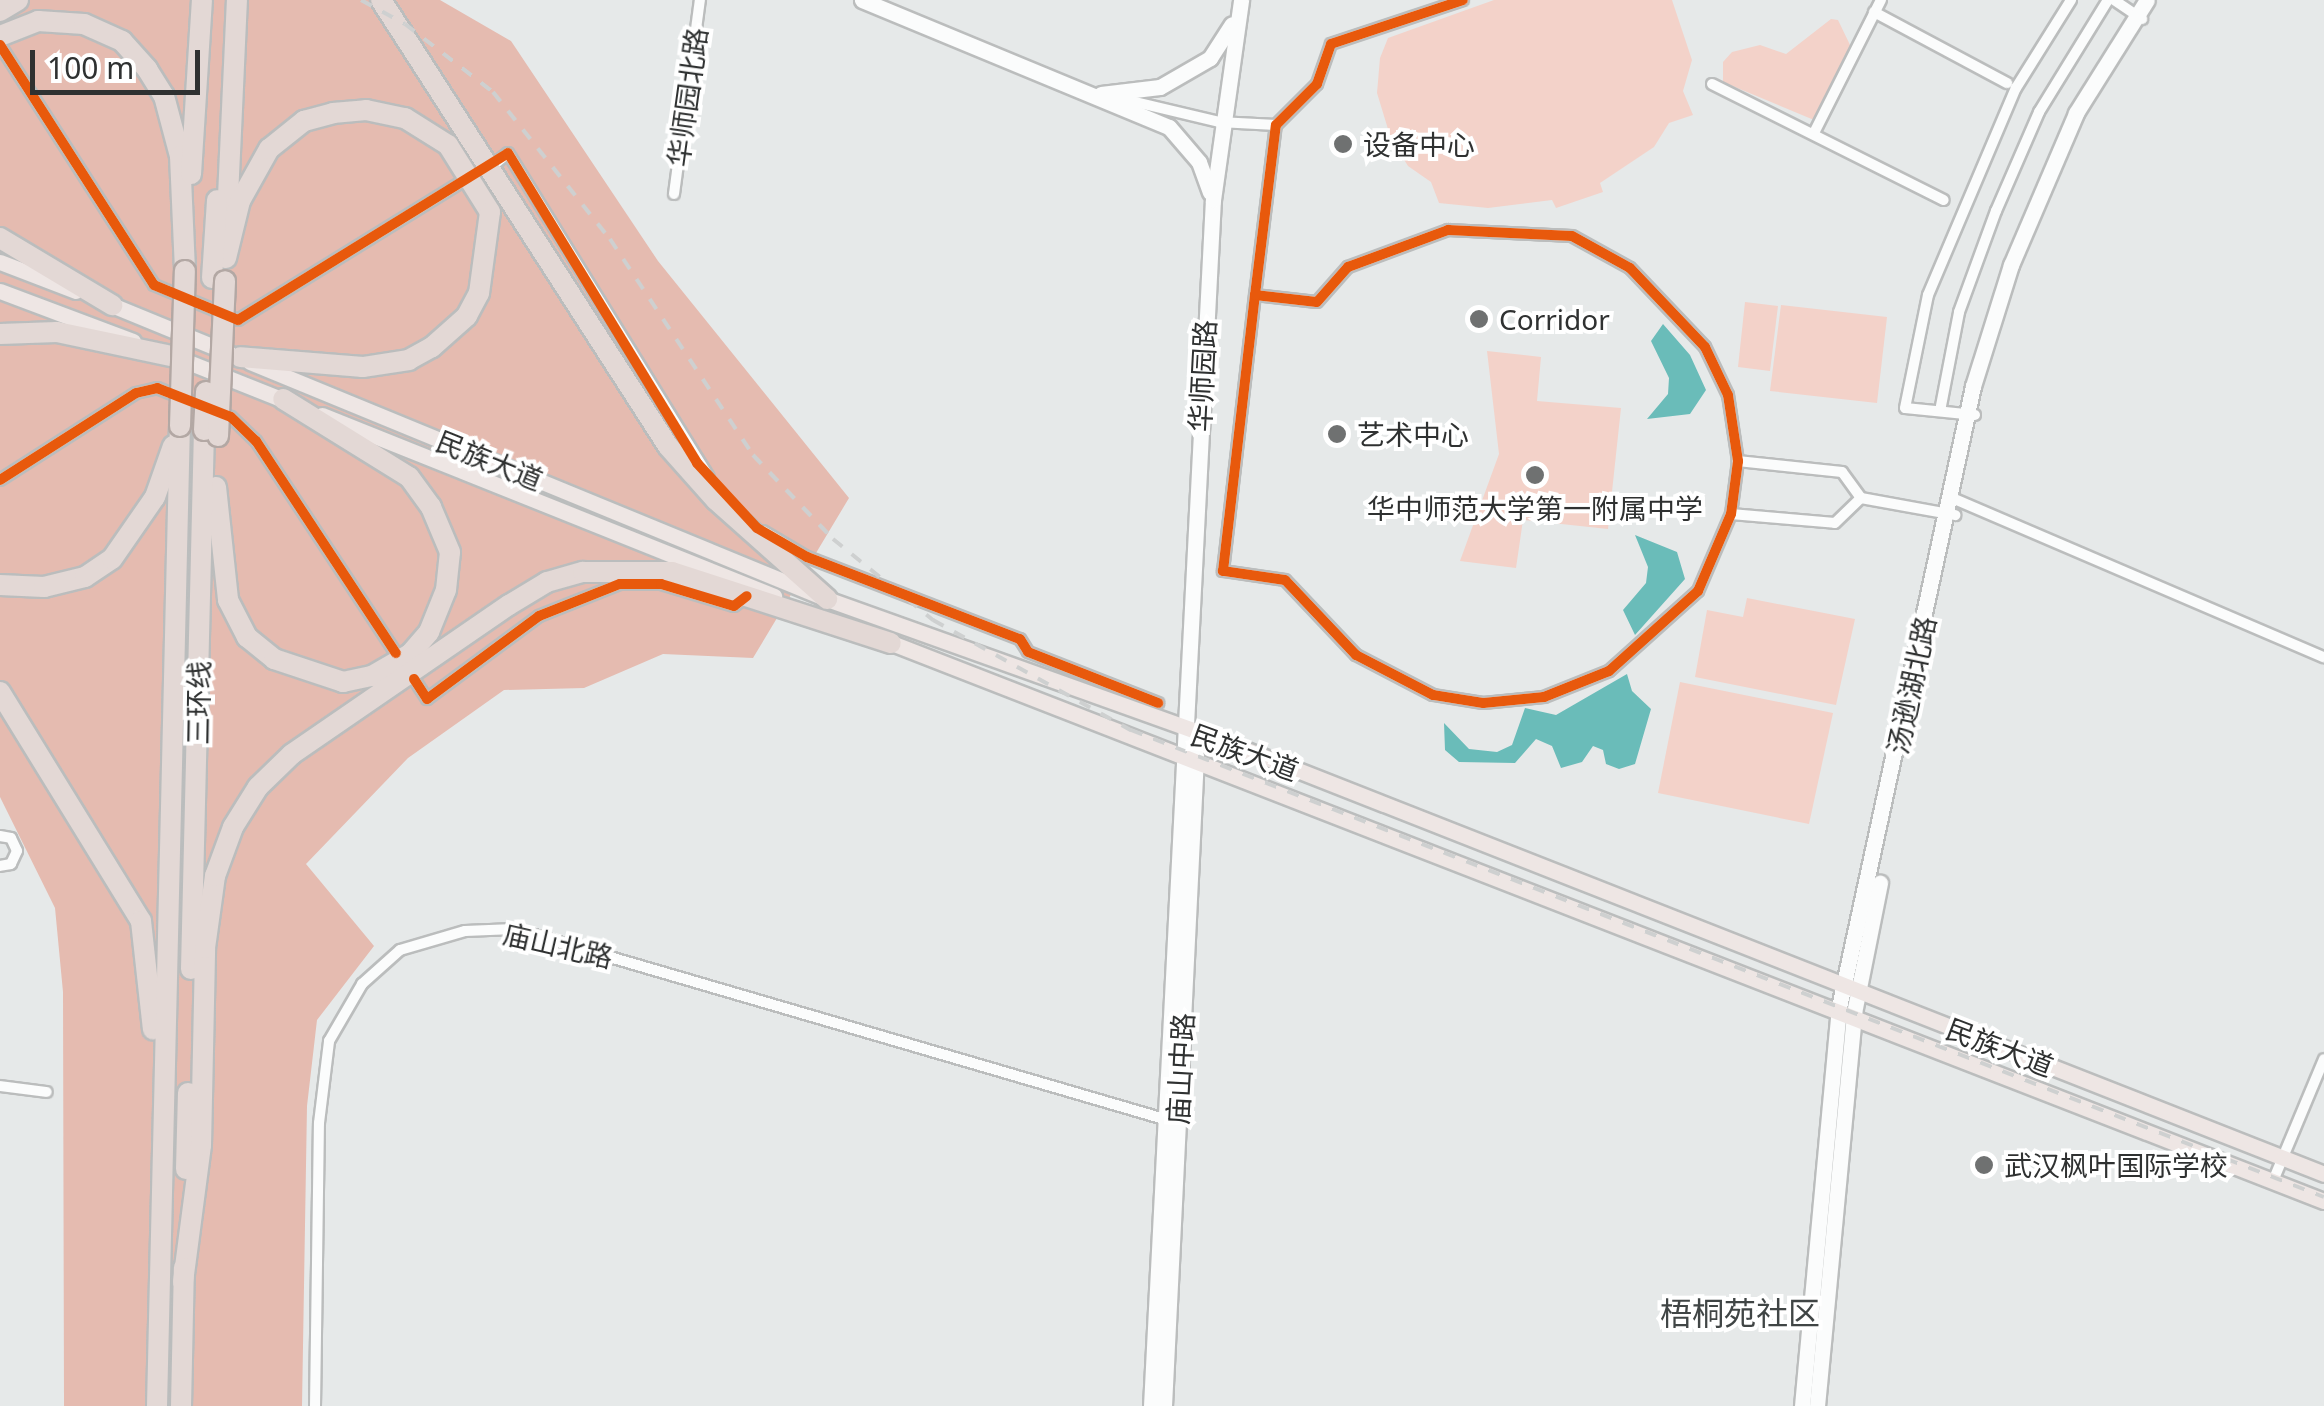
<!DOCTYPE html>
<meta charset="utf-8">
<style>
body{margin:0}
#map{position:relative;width:2324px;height:1406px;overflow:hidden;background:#e6e9e9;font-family:"Noto Sans","Noto Sans SC",sans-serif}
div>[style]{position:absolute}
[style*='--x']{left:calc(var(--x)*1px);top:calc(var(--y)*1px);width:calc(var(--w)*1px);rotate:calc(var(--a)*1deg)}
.green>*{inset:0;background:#f3d2c9}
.forest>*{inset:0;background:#e5bbb0}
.water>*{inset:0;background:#6abcb9}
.roads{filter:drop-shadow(2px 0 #bbbdbd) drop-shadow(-2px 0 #bbbdbd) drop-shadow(0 2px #bbbdbd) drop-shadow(0 -2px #bbbdbd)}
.street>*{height:10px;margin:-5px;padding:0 5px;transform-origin:5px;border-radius:5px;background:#fbfcfc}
.secondary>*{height:15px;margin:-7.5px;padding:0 7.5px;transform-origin:7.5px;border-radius:7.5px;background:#fbfcfc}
.primary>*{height:15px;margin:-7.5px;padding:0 7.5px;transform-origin:7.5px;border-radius:7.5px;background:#eee6e4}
.highway>*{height:20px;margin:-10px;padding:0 10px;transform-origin:10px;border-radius:10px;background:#e3d8d5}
.rail>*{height:4px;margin-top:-2px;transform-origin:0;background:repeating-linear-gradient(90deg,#ced0d0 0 12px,transparent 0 24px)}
.bridges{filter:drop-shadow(2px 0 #b3a8a4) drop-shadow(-2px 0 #b3a8a4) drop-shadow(0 2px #b3a8a4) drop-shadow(0 -2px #b3a8a4)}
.highway-bridge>*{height:20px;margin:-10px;padding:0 10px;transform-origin:10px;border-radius:10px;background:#e3d8d5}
.cycleway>*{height:10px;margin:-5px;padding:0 5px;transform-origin:5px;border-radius:5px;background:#e8590c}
.dots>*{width:28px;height:28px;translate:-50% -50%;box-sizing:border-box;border:5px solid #fff;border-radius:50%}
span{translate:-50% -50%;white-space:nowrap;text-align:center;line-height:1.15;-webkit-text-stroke:8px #fff;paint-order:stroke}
.street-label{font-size:28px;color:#2f3131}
.poi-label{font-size:28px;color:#2f3131}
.left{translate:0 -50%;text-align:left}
.quarter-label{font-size:32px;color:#404545}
.scale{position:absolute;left:30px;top:50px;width:170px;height:45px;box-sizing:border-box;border:5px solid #2f3131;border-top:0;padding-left:12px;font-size:30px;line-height:35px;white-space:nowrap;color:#2f3131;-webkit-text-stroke:8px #fff;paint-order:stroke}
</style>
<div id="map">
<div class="green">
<i style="clip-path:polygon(1494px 0,1672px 0,1692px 60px,1683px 91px,1693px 115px,1669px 123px,1654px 147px,1600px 183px,1603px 192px,1556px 208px,1552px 200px,1488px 208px,1439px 203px,1431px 182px,1408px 166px,1391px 139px,1377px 93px,1380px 58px,1388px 38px)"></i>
<i style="clip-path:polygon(1831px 19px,1838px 20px,1851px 47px,1814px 120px,1723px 82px,1723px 62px,1732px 52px,1760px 45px,1786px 54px)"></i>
<i style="clip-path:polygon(1745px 302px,1778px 306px,1770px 371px,1738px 367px)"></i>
<i style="clip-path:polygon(1781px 305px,1887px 317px,1877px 403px,1770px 391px)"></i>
<i style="clip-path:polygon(1487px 351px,1541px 357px,1537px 401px,1621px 408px,1608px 529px,1523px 520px,1516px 568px,1460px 561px,1499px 454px)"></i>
<i style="clip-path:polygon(1747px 598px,1855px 619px,1836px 705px,1695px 677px,1707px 610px,1743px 617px)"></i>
<i style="clip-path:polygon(1680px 682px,1833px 713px,1809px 824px,1658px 793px)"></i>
</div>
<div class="forest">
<i style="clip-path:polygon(0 0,440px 0,511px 41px,658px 261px,849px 498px,753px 658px,663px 654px,584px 688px,504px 690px,408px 758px,306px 864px,374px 946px,317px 1020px,307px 1106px,302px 1406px,64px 1406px,63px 992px,55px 908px,0 797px)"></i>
</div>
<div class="water">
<i style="clip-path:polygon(1663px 324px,1690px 355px,1706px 390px,1690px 414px,1647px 419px,1668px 394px,1669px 378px,1651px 341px)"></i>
<i style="clip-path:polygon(1635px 535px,1677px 552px,1685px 579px,1635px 635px,1623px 610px,1646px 583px,1648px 567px)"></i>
<i style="clip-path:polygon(1627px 674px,1632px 691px,1651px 709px,1635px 764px,1619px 769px,1606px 764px,1603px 750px,1593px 746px,1582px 762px,1561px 768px,1552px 746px,1536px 739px,1515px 763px,1459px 762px,1445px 750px,1444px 723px,1469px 749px,1497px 752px,1512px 745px,1525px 708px,1556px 715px)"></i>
</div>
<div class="roads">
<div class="street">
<i style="--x:2114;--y:0;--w:34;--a:34"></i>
<i style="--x:1874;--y:12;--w:151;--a:28.1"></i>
<i style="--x:0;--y:45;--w:285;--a:57.3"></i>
<i style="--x:154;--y:285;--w:91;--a:22.6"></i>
<i style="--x:238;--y:320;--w:268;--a:-31.7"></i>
<i style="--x:1712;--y:84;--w:259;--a:26.6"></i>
<i style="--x:1110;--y:96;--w:112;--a:13.4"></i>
<i style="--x:1219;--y:122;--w:57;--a:3"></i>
<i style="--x:1815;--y:131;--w:147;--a:-63.3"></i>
<i style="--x:497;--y:162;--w:14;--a:-39"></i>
<i style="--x:508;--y:153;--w:381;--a:58.2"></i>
<i style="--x:674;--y:194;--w:196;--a:-82.4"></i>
<i style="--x:1255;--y:295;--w:62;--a:6.4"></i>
<i style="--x:1317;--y:302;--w:47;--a:-48.5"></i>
<i style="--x:1348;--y:267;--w:107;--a:-20.3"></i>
<i style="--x:1448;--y:230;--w:124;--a:2.8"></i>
<i style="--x:1572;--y:236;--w:66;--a:28.9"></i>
<i style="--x:1630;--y:268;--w:109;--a:46.5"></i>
<i style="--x:1705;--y:347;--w:53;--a:64.4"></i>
<i style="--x:1728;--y:395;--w:67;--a:81.4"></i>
<i style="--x:1738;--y:461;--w:53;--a:97.5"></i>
<i style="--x:1731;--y:514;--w:84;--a:113.2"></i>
<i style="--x:1698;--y:591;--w:120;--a:138"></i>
<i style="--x:1609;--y:671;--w:70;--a:158.2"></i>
<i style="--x:1544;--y:697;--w:61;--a:174.4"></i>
<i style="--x:1483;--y:703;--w:51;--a:-170.9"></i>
<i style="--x:1433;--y:695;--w:87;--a:-152.5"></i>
<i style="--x:1356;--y:655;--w:103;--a:-133.4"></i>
<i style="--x:1285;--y:580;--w:63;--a:-171.7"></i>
<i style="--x:1223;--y:571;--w:278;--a:-83.4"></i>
<i style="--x:1255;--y:295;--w:171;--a:-83"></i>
<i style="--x:1276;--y:125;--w:58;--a:-45"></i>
<i style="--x:1317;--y:84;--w:42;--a:-70.7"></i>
<i style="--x:1331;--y:44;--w:139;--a:-18.4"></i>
<i style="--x:1940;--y:411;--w:101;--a:-79.1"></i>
<i style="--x:1959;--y:312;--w:108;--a:-69.9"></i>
<i style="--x:1996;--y:211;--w:108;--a:-66.5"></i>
<i style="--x:2039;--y:112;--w:132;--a:-58.4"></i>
<i style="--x:1975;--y:415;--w:70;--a:-174.3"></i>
<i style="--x:1905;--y:408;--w:115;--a:-78.5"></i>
<i style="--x:1928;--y:295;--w:225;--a:-67"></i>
<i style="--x:2016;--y:88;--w:104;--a:-58"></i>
<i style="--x:0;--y:480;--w:161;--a:-32.6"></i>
<i style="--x:136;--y:393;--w:22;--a:-13"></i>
<i style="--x:157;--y:388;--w:79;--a:21.4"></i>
<i style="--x:231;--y:417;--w:35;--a:44"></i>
<i style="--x:256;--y:441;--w:254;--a:56.6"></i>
<i style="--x:1950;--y:497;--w:407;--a:23.2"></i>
<i style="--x:1861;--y:498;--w:96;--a:10.3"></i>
<i style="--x:1731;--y:514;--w:104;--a:4.9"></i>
<i style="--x:1835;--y:523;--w:36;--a:-44"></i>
<i style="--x:1861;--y:498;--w:32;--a:-126"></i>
<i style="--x:1842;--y:472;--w:105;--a:-174"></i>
<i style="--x:763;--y:531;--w:51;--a:30.6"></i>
<i style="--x:807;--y:557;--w:228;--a:21.1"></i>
<i style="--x:1020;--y:639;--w:15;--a:58"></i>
<i style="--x:1028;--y:652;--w:140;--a:21.4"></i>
<i style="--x:414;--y:679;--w:24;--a:57"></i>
<i style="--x:427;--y:699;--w:139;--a:-36.5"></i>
<i style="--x:539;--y:616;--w:87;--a:-21.6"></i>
<i style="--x:620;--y:584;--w:41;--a:0"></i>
<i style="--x:661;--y:584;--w:76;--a:16.8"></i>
<i style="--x:734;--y:606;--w:15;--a:-37"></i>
<i style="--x:0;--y:836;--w:11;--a:10"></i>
<i style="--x:11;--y:838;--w:14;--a:65"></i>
<i style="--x:17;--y:851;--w:14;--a:115"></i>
<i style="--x:11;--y:864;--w:11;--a:170"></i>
<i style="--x:0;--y:1086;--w:47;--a:7.3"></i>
<i style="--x:2273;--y:1181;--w:132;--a:-67.3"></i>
<i style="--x:315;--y:1406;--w:283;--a:-89.2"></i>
<i style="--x:319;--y:1123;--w:83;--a:-83"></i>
<i style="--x:329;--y:1041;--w:66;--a:-59.9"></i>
<i style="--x:362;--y:984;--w:51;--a:-41.8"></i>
<i style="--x:400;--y:950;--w:68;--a:-16.3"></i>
<i style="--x:465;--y:931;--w:49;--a:-2.3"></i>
<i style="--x:514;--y:929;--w:684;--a:16.29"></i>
</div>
<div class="secondary">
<i style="--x:862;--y:0;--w:332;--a:22.5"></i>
<i style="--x:1169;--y:127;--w:46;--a:49.4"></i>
<i style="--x:1199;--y:162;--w:32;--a:70"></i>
<i style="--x:1101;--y:94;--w:59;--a:-6.8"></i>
<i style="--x:1160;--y:87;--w:58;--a:-30.1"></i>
<i style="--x:1210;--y:58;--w:40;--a:-57.1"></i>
<i style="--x:1151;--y:1406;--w:1208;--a:-87.06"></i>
<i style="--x:1213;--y:200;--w:202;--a:-82"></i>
<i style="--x:1164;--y:1406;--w:650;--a:-87.18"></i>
<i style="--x:1196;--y:757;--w:25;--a:-99"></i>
<i style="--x:1802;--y:1406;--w:401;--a:-84.7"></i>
<i style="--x:1839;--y:1007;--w:635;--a:-77.82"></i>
<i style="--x:1973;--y:386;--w:127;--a:-72.6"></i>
<i style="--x:2011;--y:265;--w:165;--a:-66.8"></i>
<i style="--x:2076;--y:113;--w:133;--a:-57.9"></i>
<i style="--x:1817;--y:1406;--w:395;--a:-84.6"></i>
<i style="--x:1854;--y:1013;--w:133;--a:-78.7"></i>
</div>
<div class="primary">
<i style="--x:0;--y:262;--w:81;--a:20.9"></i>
<i style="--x:0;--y:291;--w:142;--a:20.6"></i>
<i style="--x:102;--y:301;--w:137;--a:22.3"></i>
<i style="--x:173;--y:356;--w:127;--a:21.7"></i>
<i style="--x:250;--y:362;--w:624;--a:22.33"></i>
<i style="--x:827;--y:599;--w:432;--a:19.7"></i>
<i style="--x:1234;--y:745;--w:1171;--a:21.48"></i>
<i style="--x:322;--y:415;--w:487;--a:21.8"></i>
<i style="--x:884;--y:640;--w:1545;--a:21.29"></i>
</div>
<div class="highway">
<i style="--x:381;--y:0;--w:530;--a:57.24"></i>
<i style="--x:668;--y:446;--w:72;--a:48.4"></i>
<i style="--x:716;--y:500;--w:149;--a:41.7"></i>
<i style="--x:0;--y:11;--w:21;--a:-31"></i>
<i style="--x:0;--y:36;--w:41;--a:-21.5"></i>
<i style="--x:38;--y:21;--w:46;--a:3.7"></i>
<i style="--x:84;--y:24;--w:42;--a:24.1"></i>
<i style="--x:122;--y:41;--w:38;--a:48"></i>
<i style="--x:147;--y:69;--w:32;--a:58"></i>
<i style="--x:164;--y:96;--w:62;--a:75.1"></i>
<i style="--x:180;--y:156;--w:115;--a:87.5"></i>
<i style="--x:191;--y:174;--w:174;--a:-86.4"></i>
<i style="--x:227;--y:219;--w:219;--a:-87.4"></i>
<i style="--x:0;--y:238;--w:131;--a:30.9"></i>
<i style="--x:226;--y:258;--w:59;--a:-76.2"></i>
<i style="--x:240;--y:201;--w:60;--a:-60.9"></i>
<i style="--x:269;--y:149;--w:45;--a:-38.7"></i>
<i style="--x:304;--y:121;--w:30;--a:-15"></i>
<i style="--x:333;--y:113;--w:33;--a:-5"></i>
<i style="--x:366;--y:110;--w:40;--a:12"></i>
<i style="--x:405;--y:118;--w:51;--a:32.1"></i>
<i style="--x:448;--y:145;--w:79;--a:57.9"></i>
<i style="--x:490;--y:212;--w:82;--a:97.7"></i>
<i style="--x:479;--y:293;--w:26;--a:118"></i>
<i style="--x:467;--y:316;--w:47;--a:138.5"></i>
<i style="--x:432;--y:347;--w:26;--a:151"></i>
<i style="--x:409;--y:360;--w:47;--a:171.3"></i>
<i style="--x:363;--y:367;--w:123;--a:-175.4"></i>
<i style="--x:212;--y:278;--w:78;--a:-86.3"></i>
<i style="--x:0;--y:334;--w:57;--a:-2"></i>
<i style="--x:57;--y:332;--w:122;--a:11.9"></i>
<i style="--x:216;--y:487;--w:114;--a:83.9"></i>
<i style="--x:228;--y:600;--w:42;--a:62.8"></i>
<i style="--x:247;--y:637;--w:35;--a:39"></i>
<i style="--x:274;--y:659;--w:73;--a:18.4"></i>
<i style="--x:343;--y:682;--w:30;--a:-12"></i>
<i style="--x:372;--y:676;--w:44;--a:-30.1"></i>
<i style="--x:410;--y:654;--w:29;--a:-49"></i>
<i style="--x:429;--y:632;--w:45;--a:-68"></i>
<i style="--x:446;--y:590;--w:38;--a:-84"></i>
<i style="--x:450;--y:552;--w:49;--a:-112.9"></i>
<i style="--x:431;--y:507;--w:37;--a:-126"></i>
<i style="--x:409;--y:477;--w:148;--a:-148.2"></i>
<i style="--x:0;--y:585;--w:44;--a:2.6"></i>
<i style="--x:44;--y:587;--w:42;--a:-13.7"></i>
<i style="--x:85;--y:577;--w:32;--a:-34"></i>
<i style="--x:112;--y:559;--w:75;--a:-55.3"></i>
<i style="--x:155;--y:497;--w:54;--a:-70.6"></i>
<i style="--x:0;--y:692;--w:269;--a:58.4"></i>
<i style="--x:141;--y:921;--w:109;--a:83.7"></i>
<i style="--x:191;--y:969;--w:539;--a:-88.62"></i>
<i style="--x:186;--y:1169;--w:76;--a:-88.5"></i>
<i style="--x:183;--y:1282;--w:138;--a:-82.5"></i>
<i style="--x:201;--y:1145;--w:197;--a:-88.8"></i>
<i style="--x:205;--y:948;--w:73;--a:-82.1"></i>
<i style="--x:215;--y:876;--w:52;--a:-69.8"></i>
<i style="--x:233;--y:827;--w:47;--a:-58"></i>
<i style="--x:258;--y:787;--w:47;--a:-44.1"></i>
<i style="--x:292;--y:754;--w:263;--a:-34.5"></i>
<i style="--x:509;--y:605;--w:44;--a:-31.2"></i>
<i style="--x:547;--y:582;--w:37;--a:-16"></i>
<i style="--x:583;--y:572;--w:89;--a:0"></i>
<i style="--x:672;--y:572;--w:230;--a:18"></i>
<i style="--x:157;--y:1406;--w:980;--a:-88.66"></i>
<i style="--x:181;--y:1406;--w:138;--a:-88.8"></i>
</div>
</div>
<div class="rail">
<i style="--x:361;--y:0;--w:50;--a:28.6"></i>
<i style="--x:405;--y:24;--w:111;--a:37.7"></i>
<i style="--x:493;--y:92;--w:188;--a:51.5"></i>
<i style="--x:610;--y:239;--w:259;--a:56.5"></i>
<i style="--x:753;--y:455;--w:116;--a:46.4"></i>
<i style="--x:833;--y:539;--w:129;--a:39"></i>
<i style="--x:933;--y:620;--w:227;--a:29.1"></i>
<i style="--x:1131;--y:730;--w:1281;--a:21.38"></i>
</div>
<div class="bridges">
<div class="highway-bridge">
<i style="--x:180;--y:426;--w:155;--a:-88.2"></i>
<i style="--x:204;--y:430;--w:38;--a:-87"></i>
<i style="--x:218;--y:436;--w:155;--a:-87.4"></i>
</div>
</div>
<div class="cycleway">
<i style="--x:0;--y:45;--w:285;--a:57.3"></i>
<i style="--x:154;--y:285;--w:91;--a:22.6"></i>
<i style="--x:238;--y:320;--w:317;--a:-31.7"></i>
<i style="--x:508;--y:153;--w:363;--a:58.6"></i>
<i style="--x:697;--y:463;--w:88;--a:47.3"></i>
<i style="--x:757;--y:528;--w:58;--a:30.1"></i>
<i style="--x:807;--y:557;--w:228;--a:21.1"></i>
<i style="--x:1020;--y:639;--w:15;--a:58"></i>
<i style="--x:1028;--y:652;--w:140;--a:21.4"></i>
<i style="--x:1255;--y:295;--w:62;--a:6.4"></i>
<i style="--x:1317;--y:302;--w:47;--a:-48.5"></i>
<i style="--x:1348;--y:267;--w:107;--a:-20.3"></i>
<i style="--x:1448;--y:230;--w:124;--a:2.8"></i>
<i style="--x:1572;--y:236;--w:66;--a:28.9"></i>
<i style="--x:1630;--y:268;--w:109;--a:46.5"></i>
<i style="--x:1705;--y:347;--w:53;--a:64.4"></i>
<i style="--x:1728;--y:395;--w:67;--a:81.4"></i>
<i style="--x:1738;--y:461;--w:53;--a:97.5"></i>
<i style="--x:1731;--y:514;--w:84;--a:113.2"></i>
<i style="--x:1698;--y:591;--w:120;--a:138"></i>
<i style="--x:1609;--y:671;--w:70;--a:158.2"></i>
<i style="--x:1544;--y:697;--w:61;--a:174.4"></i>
<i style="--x:1483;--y:703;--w:51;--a:-170.9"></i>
<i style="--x:1433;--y:695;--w:87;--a:-152.5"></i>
<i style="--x:1356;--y:655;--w:103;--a:-133.4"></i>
<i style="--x:1285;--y:580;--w:63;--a:-171.7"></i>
<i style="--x:1223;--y:571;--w:278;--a:-83.4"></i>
<i style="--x:1255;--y:295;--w:171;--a:-83"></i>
<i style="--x:1276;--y:125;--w:58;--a:-45"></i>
<i style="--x:1317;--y:84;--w:42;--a:-70.7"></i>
<i style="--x:1331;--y:44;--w:139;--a:-18.4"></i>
<i style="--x:0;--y:480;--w:161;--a:-32.6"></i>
<i style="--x:136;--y:393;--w:22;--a:-13"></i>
<i style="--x:157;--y:388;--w:79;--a:21.4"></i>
<i style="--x:231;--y:417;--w:35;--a:44"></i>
<i style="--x:256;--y:441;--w:254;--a:56.6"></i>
<i style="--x:414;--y:679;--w:24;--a:57"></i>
<i style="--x:427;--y:699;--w:139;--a:-36.5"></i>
<i style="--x:539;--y:616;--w:87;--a:-21.6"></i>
<i style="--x:620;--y:584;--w:41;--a:0"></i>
<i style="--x:661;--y:584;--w:76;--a:16.8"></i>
<i style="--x:734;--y:606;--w:16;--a:-38"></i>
</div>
<div class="dots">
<i style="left:1343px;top:144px;background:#6f7171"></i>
<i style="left:1479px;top:319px;background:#6f7171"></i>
<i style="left:1337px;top:434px;background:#6f7171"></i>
<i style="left:1535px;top:475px;background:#6f7171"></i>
<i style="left:1984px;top:1165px;background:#6f7171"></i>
</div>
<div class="street-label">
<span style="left:687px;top:97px;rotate:-82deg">华师园北路</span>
<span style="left:1202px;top:376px;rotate:-87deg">华师园路</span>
<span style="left:490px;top:460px;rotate:22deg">民族大道</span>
<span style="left:1911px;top:685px;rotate:-78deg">汤逊湖北路</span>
<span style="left:198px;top:703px;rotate:-89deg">三环线</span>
<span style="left:1245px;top:752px;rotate:20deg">民族大道</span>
<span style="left:558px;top:945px;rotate:13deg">庙山北路</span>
<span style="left:2000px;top:1047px;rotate:21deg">民族大道</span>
<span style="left:1180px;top:1069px;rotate:-87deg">庙山中路</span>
</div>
<div class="poi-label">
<span class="left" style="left:1363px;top:144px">设备中心</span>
<span class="left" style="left:1499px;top:319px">Corridor</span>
<span class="left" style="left:1357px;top:434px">艺术中心</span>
<span style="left:1535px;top:508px">华中师范大学第一附属中学</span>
<span class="left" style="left:2004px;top:1165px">武汉枫叶国际学校</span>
</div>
<div class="quarter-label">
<span style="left:1740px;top:1313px">梧桐苑社区</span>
</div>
<div class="scale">100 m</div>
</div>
